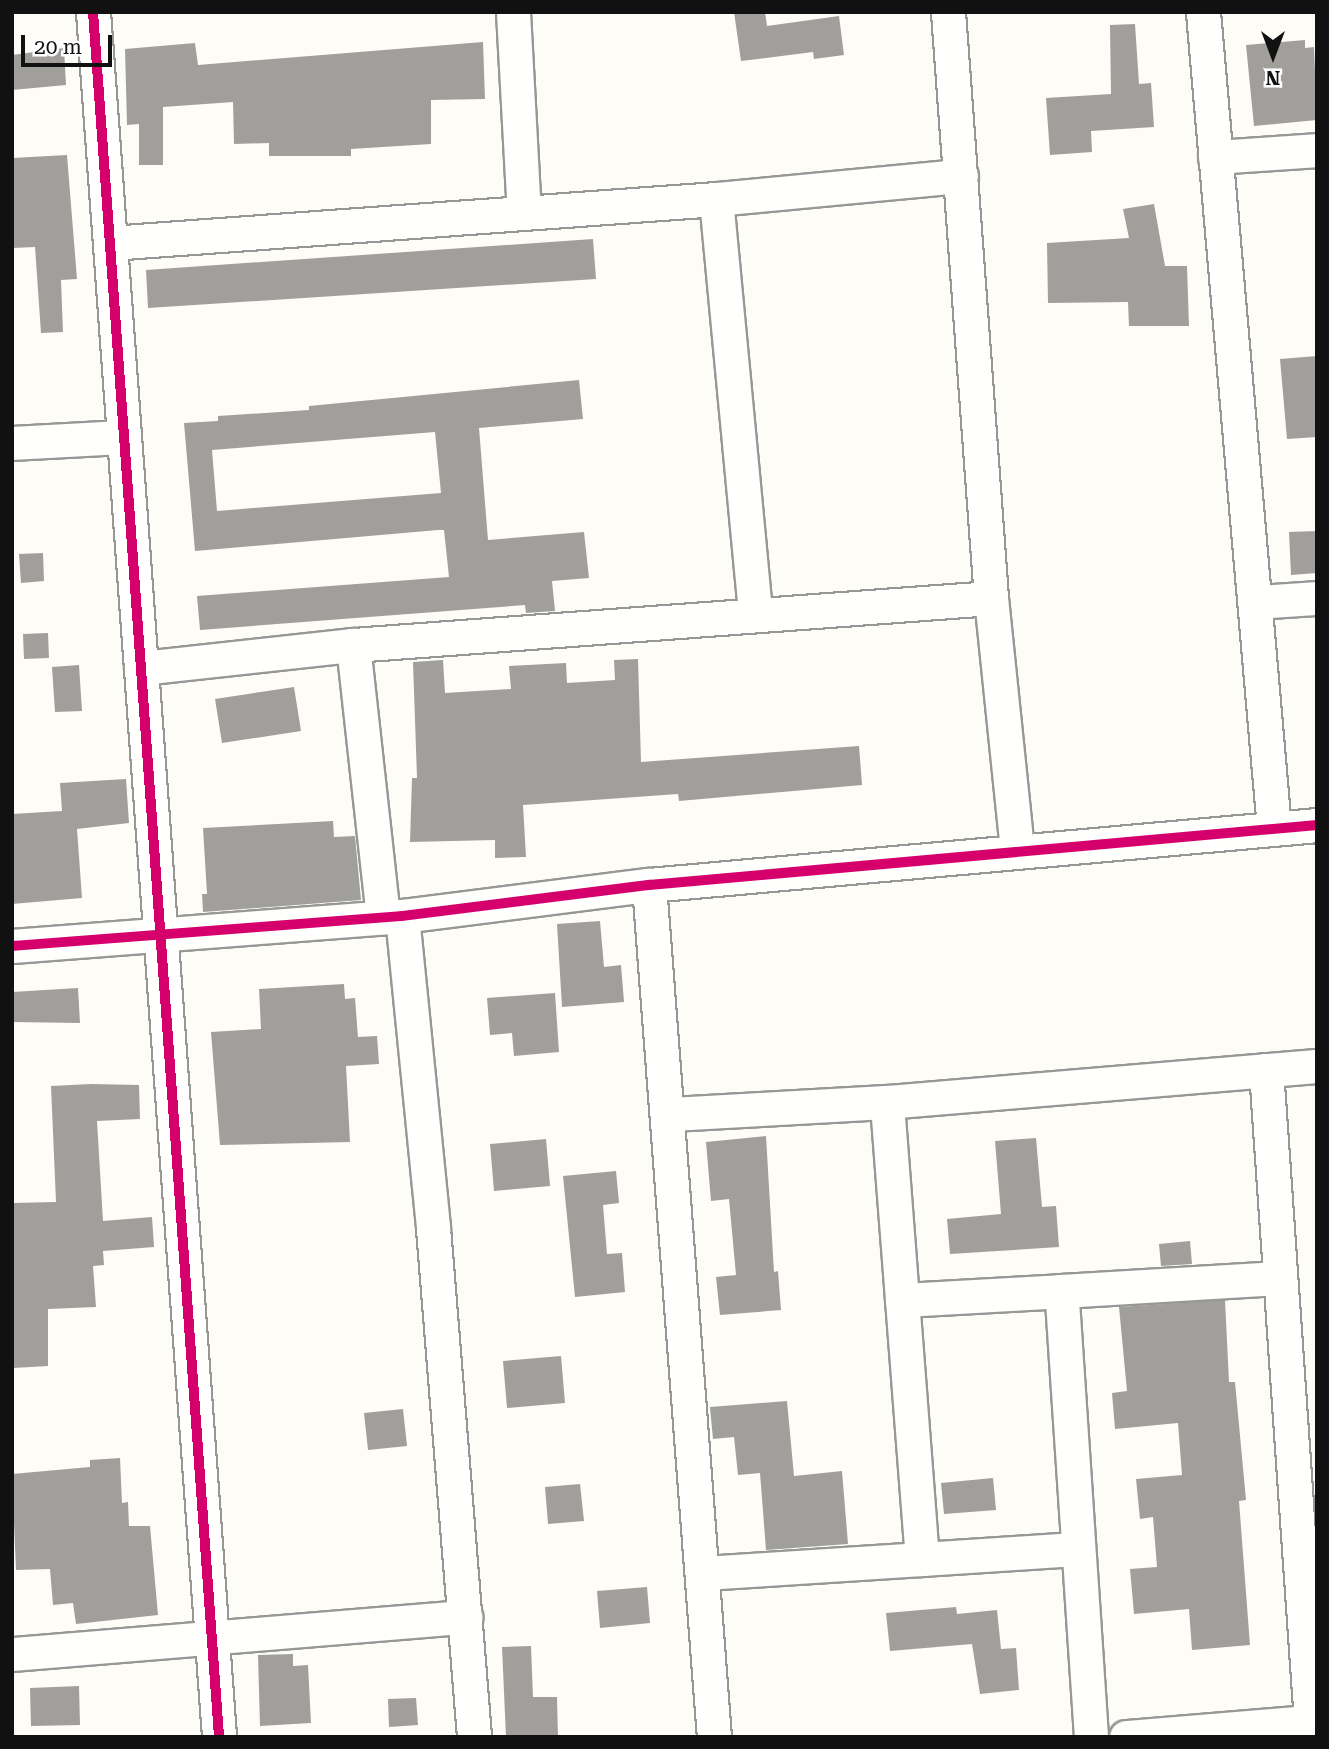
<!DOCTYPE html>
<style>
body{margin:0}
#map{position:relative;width:1329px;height:1749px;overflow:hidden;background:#fdfcf7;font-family:"Roboto Serif",serif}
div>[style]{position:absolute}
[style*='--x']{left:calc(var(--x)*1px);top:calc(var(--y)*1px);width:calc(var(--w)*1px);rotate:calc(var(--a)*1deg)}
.building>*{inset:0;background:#a19f9c}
.roads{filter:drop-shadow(2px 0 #979795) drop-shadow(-2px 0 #979795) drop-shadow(0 2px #979795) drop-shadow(0 -2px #979795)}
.street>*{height:33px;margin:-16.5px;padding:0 16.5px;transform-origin:16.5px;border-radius:16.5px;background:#fffffe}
.cycleway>*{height:10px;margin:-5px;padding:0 5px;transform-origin:5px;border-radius:5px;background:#d6006c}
span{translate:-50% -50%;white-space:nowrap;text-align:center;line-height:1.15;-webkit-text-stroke:7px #fff;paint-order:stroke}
.frame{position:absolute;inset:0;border:14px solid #111;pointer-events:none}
.north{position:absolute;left:1238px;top:21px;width:70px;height:70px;-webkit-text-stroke:5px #fff;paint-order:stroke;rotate:180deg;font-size:19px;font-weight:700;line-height:28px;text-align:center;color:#111}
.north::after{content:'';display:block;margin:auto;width:24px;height:32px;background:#111;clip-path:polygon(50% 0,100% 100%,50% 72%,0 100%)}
.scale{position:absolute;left:21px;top:35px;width:91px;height:32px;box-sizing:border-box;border:4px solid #111;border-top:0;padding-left:9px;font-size:21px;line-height:24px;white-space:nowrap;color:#111;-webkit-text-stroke:5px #fff;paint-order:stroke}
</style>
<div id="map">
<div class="building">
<i style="clip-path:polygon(734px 12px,765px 12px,767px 26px,839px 16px,844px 55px,814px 59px,813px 52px,741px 61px)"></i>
<i style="clip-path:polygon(1135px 24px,1139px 84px,1151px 83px,1154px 127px,1091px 131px,1092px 152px,1050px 155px,1046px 98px,1111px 94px,1110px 25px)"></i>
<i style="clip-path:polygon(1305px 40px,1305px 48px,1314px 47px,1317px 120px,1254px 126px,1246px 45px)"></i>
<i style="clip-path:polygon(483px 42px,485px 99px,431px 100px,431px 144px,351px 149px,351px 156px,269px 156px,269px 143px,234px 144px,233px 102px,163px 107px,163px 165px,139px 165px,139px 124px,127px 125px,125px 49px,195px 43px,198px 65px)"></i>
<i style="clip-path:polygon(64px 48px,66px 85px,12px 90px,12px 55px)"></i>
<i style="clip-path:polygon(67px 155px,77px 279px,61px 280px,63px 332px,41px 333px,35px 247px,12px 248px,12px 158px)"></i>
<i style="clip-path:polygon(1154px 204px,1165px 266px,1187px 266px,1189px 326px,1129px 326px,1128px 302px,1048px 303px,1047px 243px,1129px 238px,1123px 209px)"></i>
<i style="clip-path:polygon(593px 239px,596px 279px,148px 308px,146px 270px)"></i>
<i style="clip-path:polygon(1317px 356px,1317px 437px,1287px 439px,1280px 359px)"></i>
<i style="clip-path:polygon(evenodd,579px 380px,583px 419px,479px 428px,488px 540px,584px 532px,589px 578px,552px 581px,555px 611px,526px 613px,525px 605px,200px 630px,197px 596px,449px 577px,444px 530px,438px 530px,195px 551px,184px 423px,218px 421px,218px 416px,309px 410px,309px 406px,579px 380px,435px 432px,441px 493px,217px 511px,212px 450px,435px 432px)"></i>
<i style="clip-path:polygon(1317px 531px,1317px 573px,1291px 575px,1289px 532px)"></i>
<i style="clip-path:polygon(43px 553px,44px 581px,21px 583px,19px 554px)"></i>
<i style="clip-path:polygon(48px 633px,49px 658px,24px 659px,23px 634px)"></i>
<i style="clip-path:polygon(638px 659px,641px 762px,859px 746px,862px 785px,679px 801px,678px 794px,523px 805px,526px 857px,495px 858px,495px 840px,410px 842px,412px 778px,417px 778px,413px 662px,443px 660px,445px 693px,511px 689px,509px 666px,566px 663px,567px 683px,615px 680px,614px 660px)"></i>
<i style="clip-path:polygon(79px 665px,82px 711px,55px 712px,52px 667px)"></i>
<i style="clip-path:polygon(294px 687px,301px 731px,222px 743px,215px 699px)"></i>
<i style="clip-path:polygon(126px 779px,129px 823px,77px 829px,82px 898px,12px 904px,12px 814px,62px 811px,60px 783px)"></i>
<i style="clip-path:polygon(333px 821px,334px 837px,355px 836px,361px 900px,203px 912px,202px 894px,207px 894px,203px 828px)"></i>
<i style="clip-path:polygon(600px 921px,604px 967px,621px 965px,624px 1002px,562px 1007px,557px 924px)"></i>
<i style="clip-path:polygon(344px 984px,345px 999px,355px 998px,358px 1037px,377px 1036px,379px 1064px,346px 1066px,350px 1142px,220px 1145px,211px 1032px,261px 1029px,259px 989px)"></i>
<i style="clip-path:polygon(78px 988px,80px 1023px,12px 1022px,12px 992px)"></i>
<i style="clip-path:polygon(555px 993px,559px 1052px,514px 1056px,512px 1033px,490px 1035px,487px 998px)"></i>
<i style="clip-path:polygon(91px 1084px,139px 1085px,140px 1119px,97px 1121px,103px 1221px,152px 1217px,154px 1247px,103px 1251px,104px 1265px,93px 1266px,96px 1307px,48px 1309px,48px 1366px,13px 1368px,12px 1203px,56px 1202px,51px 1086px)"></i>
<i style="clip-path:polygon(766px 1136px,774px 1272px,778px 1271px,781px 1310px,720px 1315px,716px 1277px,736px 1275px,729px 1199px,711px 1201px,706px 1142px)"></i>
<i style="clip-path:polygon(1036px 1138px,1042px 1207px,1056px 1206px,1059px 1247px,950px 1254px,947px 1219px,1001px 1214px,995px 1141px)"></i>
<i style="clip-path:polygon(546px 1139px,550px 1186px,494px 1191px,490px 1144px)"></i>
<i style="clip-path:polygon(616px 1171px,619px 1203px,603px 1205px,607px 1254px,622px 1253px,625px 1292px,575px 1297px,563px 1176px)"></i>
<i style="clip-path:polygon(1190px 1241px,1192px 1264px,1161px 1266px,1159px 1244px)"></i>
<i style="clip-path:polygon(1225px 1300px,1229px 1382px,1235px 1382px,1246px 1500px,1239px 1501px,1250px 1645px,1192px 1650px,1189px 1609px,1134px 1614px,1130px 1569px,1157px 1567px,1153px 1517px,1140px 1519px,1136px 1479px,1182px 1475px,1178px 1423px,1115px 1429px,1112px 1393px,1127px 1391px,1119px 1307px)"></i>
<i style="clip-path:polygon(561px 1356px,565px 1403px,507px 1408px,503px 1361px)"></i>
<i style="clip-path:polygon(787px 1401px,794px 1476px,842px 1471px,848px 1544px,766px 1550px,760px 1473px,738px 1475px,734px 1437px,713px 1439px,710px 1407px)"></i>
<i style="clip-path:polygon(403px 1409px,407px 1446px,368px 1450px,364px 1413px)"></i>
<i style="clip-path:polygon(120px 1458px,122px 1503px,128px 1502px,129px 1526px,150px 1526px,158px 1615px,76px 1624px,73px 1603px,53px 1605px,50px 1569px,16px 1570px,12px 1474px,90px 1467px,90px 1460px)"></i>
<i style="clip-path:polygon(993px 1478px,996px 1510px,944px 1514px,941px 1483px)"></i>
<i style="clip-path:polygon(580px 1484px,584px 1521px,548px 1524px,545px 1487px)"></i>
<i style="clip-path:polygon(647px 1587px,650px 1623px,600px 1628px,597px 1591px)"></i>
<i style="clip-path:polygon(956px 1607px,957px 1614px,997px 1610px,1001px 1649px,1016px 1648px,1019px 1690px,980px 1694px,972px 1644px,890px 1651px,886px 1613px)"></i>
<i style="clip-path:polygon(531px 1646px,533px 1697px,557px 1697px,558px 1737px,506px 1737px,502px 1647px)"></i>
<i style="clip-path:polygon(293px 1654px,293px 1666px,308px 1665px,311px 1723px,260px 1726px,258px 1655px)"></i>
<i style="clip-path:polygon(79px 1686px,80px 1725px,31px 1726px,30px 1688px)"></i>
<i style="clip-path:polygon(416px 1698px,418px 1725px,389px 1727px,388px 1699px)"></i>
</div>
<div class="roads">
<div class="street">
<i style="--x:93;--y:12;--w:1730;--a:85.82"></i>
<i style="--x:513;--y:12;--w:201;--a:86.9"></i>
<i style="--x:948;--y:12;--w:588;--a:85.8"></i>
<i style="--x:991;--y:598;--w:254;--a:84.1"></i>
<i style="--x:1203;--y:12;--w:820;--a:85.03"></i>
<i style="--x:1215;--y:157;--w:102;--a:-3.9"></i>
<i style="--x:716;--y:199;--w:416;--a:84.6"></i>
<i style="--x:110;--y:243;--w:608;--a:-4.15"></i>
<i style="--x:716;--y:199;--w:246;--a:-5.4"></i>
<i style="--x:12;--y:443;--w:112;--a:-3.1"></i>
<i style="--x:1256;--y:602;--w:61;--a:-3.8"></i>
<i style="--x:353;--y:645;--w:274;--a:83.7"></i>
<i style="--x:141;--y:668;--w:213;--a:-6.2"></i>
<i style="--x:353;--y:645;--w:640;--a:-4.21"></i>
<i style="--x:649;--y:885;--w:854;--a:85.64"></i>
<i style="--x:402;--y:916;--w:314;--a:84.3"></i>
<i style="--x:433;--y:1228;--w:511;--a:85.39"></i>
<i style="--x:12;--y:946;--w:391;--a:-4.4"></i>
<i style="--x:402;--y:916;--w:249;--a:-7.2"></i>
<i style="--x:649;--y:885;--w:671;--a:-5.13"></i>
<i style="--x:1266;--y:1070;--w:669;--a:86.05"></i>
<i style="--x:670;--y:1114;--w:217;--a:-3.2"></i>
<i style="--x:887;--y:1102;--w:432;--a:-4.8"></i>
<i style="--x:902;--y:1300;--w:159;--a:-3.2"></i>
<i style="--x:922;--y:1559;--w:154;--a:-3.7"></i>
<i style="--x:704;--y:1573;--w:218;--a:-3.7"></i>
<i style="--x:922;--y:1559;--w:458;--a:-94.4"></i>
<i style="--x:12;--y:1654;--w:455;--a:-4.7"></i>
<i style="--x:1091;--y:1737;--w:447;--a:-93.8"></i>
<i style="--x:1061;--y:1291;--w:218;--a:-3.4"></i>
<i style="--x:1126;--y:1737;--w:185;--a:-4.7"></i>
</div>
</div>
<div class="cycleway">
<i style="--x:93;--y:12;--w:1730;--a:85.82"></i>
<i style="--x:12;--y:946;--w:391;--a:-4.4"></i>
<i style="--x:402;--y:916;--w:249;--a:-7.2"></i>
<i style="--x:649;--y:885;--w:671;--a:-5.13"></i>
</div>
<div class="frame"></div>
<div class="north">N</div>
<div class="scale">20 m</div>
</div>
